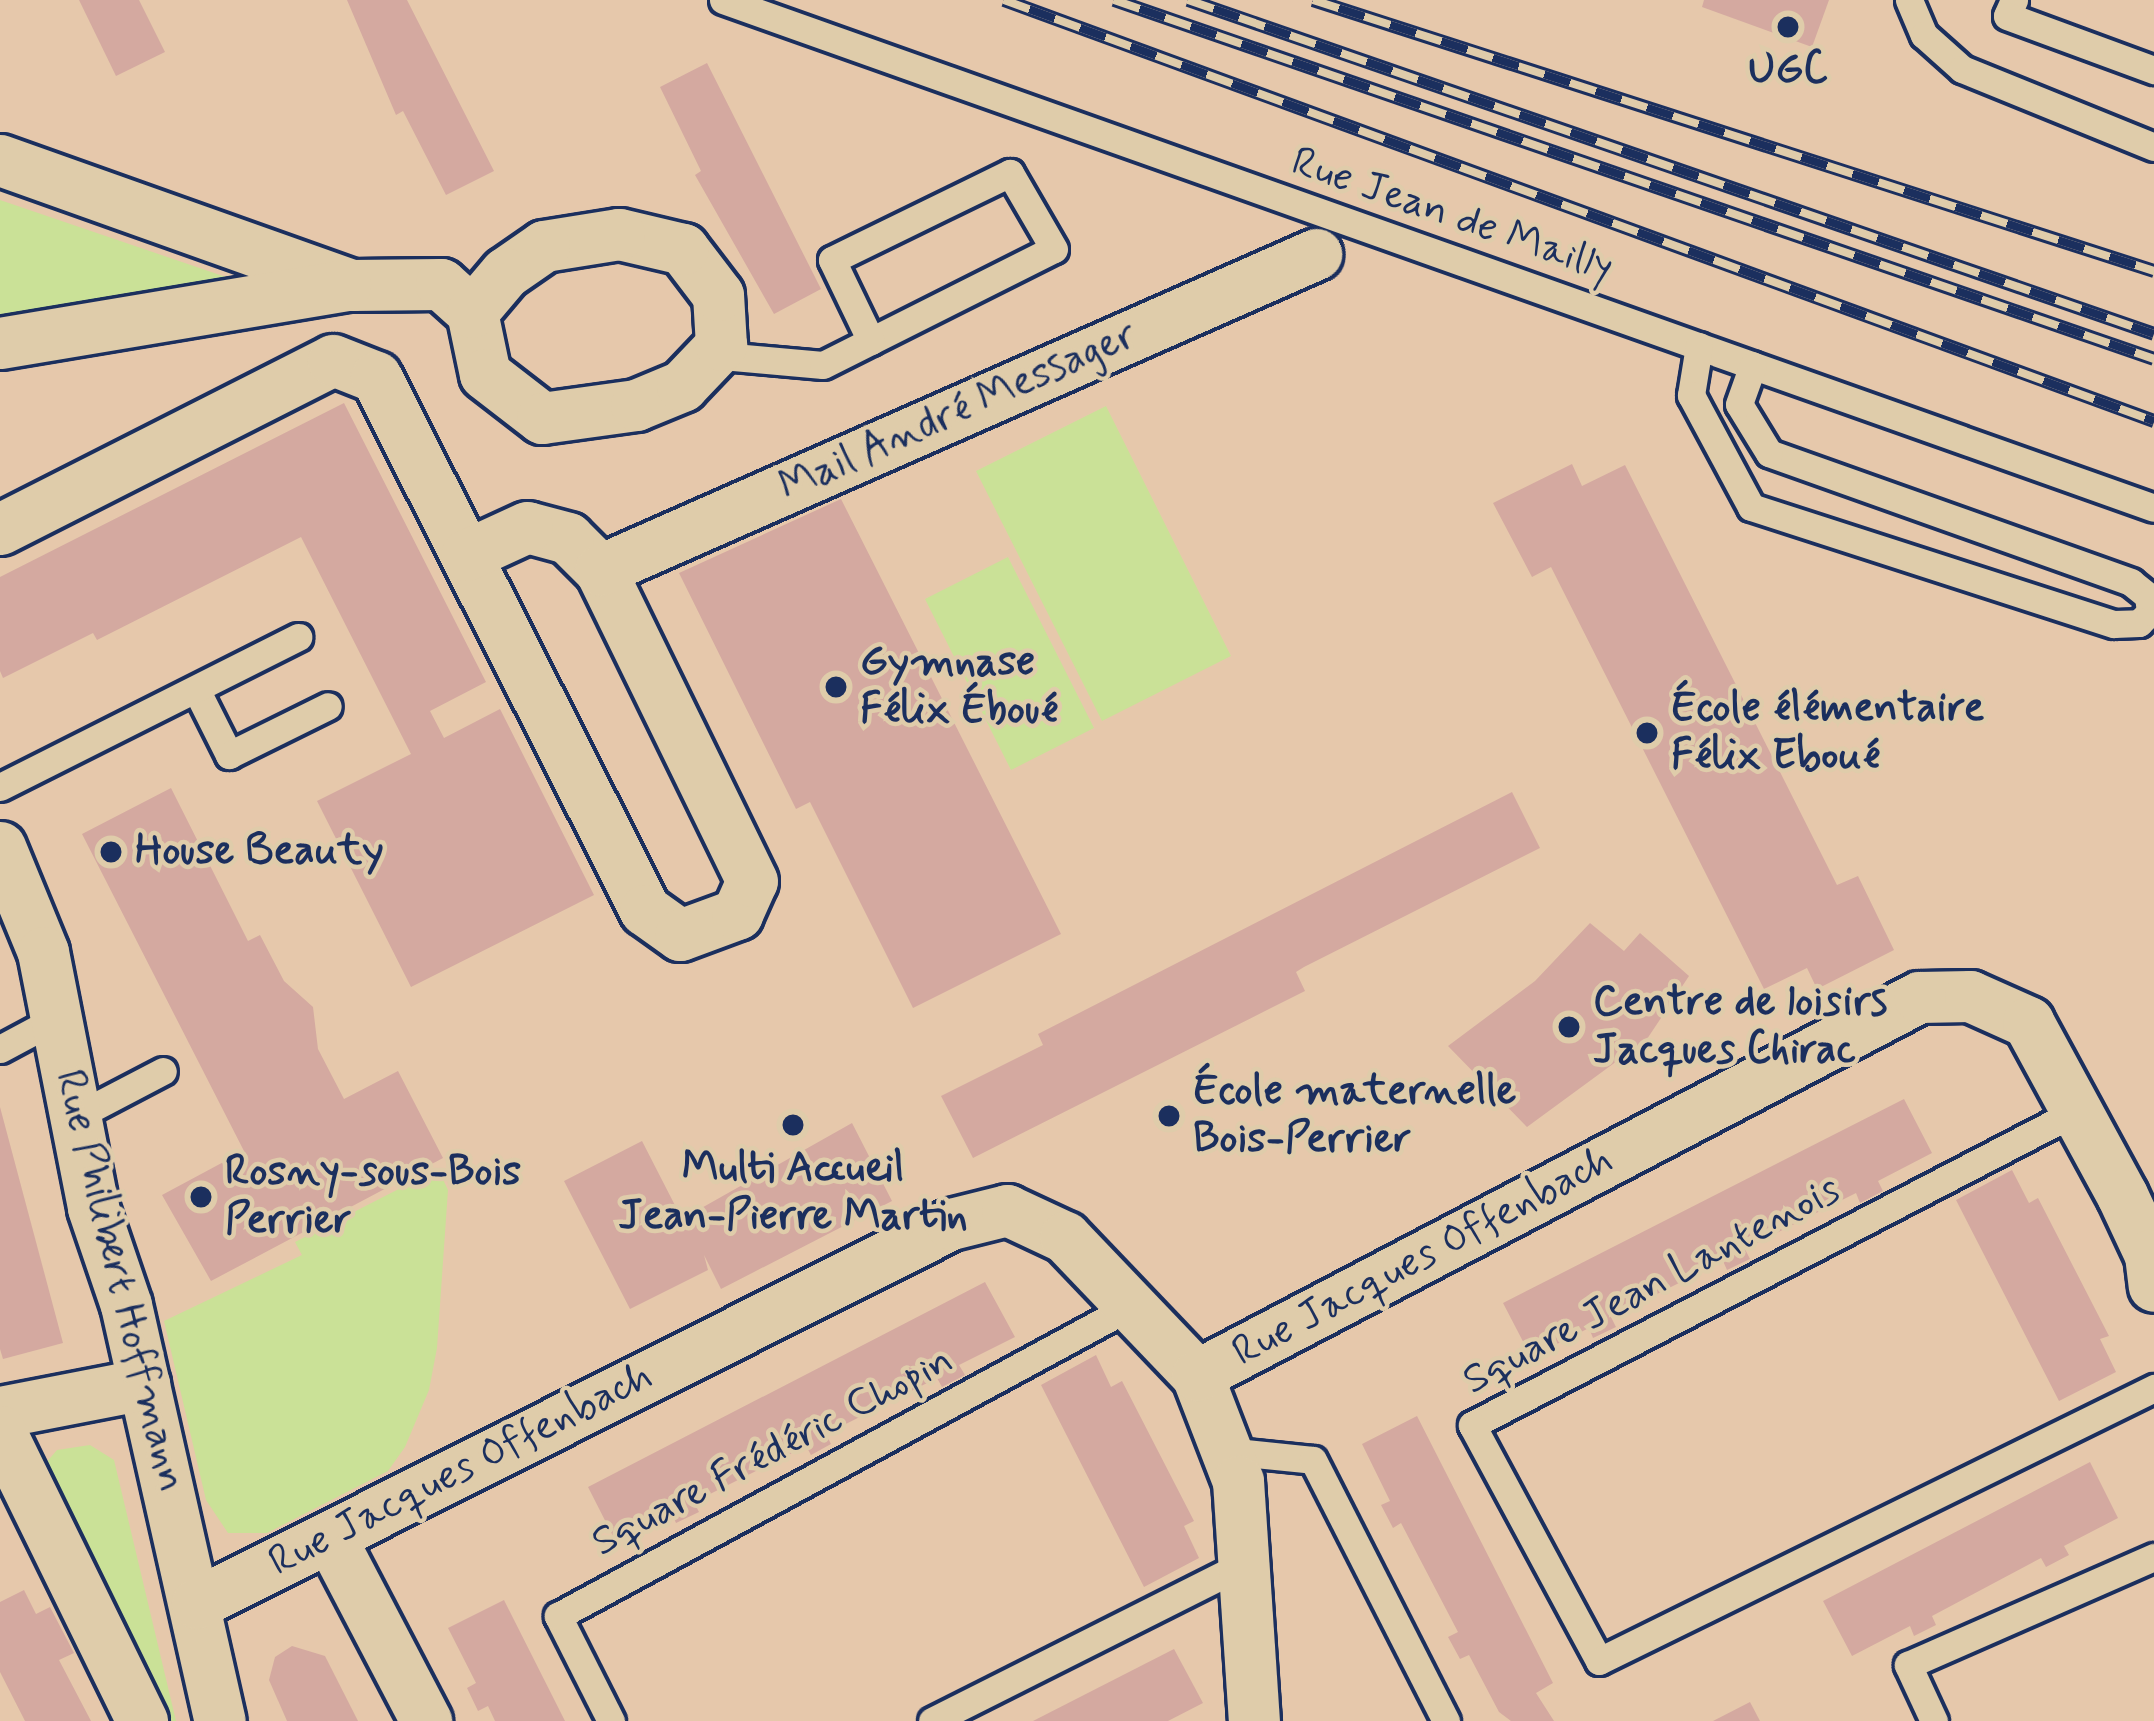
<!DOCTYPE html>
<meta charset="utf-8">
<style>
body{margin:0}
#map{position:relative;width:2154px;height:1721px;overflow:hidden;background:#e6c8ab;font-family:Mynerve,sans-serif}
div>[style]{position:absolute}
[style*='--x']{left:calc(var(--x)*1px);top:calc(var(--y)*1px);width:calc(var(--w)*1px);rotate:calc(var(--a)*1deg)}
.green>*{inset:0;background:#cae197}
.building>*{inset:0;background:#d4a9a0}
.roads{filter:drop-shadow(3px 0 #1b2f5e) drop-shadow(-3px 0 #1b2f5e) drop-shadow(0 3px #1b2f5e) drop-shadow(0 -3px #1b2f5e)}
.lane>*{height:27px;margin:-13.5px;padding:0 13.5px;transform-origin:13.5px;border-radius:13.5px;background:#dfccaa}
.street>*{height:51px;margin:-25.5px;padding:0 25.5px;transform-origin:25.5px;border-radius:25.5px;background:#dfccaa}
.rail>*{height:14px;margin-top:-7px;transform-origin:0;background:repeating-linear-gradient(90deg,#dfccaa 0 27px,#1b2f5e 0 54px);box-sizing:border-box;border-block:3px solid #1b2f5e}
.dots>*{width:33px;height:33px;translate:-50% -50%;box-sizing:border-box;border:6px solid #dfccaa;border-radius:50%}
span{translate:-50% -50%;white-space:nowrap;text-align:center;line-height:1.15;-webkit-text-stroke:9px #dfccaa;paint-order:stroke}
.poi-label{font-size:42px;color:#1b2f5e;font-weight:700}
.left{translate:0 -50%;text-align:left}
.street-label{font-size:42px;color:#1b2f5e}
</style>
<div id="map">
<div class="green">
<i style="clip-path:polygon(0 200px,223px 276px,228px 277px,0 320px)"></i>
<i style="clip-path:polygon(1106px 406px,1231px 656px,1102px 721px,976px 471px)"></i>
<i style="clip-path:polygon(1008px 557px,1094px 728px,1011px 770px,925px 599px)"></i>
<i style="clip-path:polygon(438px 1169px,448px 1190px,437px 1348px,429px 1390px,405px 1447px,388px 1471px,267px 1533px,228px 1533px,206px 1500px,164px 1321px,302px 1255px,295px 1242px)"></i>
<i style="clip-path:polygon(90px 1445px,114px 1460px,176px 1721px,155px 1721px,44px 1465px,57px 1450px)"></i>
</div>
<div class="building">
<i style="clip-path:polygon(79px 0,139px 0,165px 52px,116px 76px)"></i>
<i style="clip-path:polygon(347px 0,407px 0,494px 171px,446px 195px,403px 111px,396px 115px)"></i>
<i style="clip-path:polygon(1704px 0,1829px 0,1812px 47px,1702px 7px)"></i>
<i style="clip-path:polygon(707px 63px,821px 289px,774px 314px,695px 175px,701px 171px,660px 87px)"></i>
<i style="clip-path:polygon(344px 403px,486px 682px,430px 711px,444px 738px,500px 709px,594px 895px,411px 987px,317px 801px,411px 754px,301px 537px,97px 640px,93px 633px,3px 678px,0 671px,0 577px)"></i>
<i style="clip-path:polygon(1572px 464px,1582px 486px,1625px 465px,1837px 885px,1858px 876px,1894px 950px,1817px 989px,1807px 968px,1764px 989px,1551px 567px,1532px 577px,1493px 503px)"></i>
<i style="clip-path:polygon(841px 499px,1061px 934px,913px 1008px,810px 802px,796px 809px,679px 573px)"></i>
<i style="clip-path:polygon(171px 788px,248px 941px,260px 935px,284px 981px,313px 1007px,318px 1049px,344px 1099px,398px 1071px,443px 1158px,211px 1281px,162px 1195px,244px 1151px,82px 834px)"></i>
<i style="clip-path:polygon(1512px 792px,1540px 848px,1304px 967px,1296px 972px,1305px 991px,973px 1158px,941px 1096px,1043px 1045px,1038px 1034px)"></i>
<i style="clip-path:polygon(1590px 923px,1624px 951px,1640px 933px,1689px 976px,1647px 1039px,1527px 1127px,1448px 1046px,1535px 981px)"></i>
<i style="clip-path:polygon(1904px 1099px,1932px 1153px,1878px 1181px,1883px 1191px,1860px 1203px,1856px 1193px,1745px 1249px,1750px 1259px,1727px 1270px,1723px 1261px,1611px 1317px,1616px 1327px,1593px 1338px,1589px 1328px,1531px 1357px,1503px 1303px)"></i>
<i style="clip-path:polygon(0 1107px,63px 1343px,3px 1359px,0 1349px)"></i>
<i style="clip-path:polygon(852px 1123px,892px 1201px,721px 1289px,704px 1255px,708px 1270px,630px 1309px,564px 1181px,642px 1141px,682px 1219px)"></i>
<i style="clip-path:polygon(2012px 1170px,2029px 1203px,2038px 1198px,2109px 1336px,2100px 1339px,2116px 1372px,2059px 1401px,1956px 1200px)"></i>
<i style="clip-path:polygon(985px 1282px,1015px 1337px,959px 1365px,965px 1375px,942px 1387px,937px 1378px,826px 1434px,831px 1444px,811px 1455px,806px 1446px,694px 1502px,699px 1512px,676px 1523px,672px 1514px,616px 1542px,588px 1487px)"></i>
<i style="clip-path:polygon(1096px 1355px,1111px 1387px,1122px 1381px,1194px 1521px,1184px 1526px,1199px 1558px,1144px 1587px,1041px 1385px)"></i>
<i style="clip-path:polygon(1417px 1416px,1553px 1683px,1536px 1693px,1554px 1721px,1511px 1721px,1499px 1712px,1469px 1655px,1460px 1659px,1448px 1637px,1458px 1632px,1401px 1523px,1393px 1528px,1381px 1505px,1390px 1501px,1362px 1444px)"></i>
<i style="clip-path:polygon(2090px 1462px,2118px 1518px,2064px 1546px,2069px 1555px,2046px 1567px,2041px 1558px,1932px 1616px,1936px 1625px,1914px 1636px,1910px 1626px,1852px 1656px,1823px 1601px)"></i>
<i style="clip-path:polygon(24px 1590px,36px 1614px,50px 1607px,74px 1653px,59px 1660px,91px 1721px,25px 1721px,0 1672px,0 1602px)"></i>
<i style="clip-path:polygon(504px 1600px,565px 1721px,495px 1721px,488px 1706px,478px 1711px,467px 1688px,476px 1683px,448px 1628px)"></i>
<i style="clip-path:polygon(292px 1646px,325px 1656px,358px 1721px,287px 1721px,269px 1680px,275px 1657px)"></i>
<i style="clip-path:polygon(1174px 1649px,1203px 1703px,1168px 1721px,1033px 1721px)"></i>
<i style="clip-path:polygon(1750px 1702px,1760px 1721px,1713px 1721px)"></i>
</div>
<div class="roads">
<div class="lane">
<i style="--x:723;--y:0;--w:1518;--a:19.54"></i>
<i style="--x:1909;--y:0;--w:38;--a:67"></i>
<i style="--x:1924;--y:35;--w:51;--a:41.8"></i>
<i style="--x:1962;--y:69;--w:207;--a:22.1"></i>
<i style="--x:2014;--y:0;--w:17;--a:114"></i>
<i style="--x:2007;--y:16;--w:157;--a:20.2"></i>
<i style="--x:1699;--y:346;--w:50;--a:99.3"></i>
<i style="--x:1691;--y:395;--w:127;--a:61.8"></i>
<i style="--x:1751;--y:507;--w:381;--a:17.9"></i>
<i style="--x:2114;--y:624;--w:25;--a:-2"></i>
<i style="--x:2139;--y:623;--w:16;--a:-45"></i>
<i style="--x:2150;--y:612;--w:16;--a:-97"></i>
<i style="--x:2148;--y:596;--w:22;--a:-141"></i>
<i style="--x:2131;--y:582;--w:384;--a:-160.4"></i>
<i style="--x:1769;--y:453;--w:57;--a:-121.5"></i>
<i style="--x:1739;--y:404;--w:41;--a:-70.3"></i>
<i style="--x:711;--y:355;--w:112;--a:5.1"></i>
<i style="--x:823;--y:365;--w:258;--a:-26.7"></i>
<i style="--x:1054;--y:249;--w:88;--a:-120.1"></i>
<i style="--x:1010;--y:173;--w:198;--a:154"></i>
<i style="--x:832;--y:260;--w:90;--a:64.3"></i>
<i style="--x:196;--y:689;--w:74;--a:63.4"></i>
<i style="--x:229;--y:755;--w:110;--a:-26.3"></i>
<i style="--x:0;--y:787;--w:334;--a:-26.7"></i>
<i style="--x:0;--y:1049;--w:64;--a:-28.2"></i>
<i style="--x:2079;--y:1110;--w:684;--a:152.57"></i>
<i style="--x:1472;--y:1425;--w:268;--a:61.7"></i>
<i style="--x:1599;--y:1661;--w:619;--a:-26.19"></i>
<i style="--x:75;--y:1117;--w:99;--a:-27.6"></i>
<i style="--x:1226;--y:1451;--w:87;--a:5.9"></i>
<i style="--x:1313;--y:1460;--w:293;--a:63"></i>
<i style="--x:611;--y:1721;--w:118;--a:-116.8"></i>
<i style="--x:558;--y:1616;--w:651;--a:-28.41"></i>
<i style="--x:932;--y:1721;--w:354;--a:-26.7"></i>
<i style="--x:1934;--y:1721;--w:62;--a:-114.9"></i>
<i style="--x:1908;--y:1665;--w:269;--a:-23.7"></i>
</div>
<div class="street">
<i style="--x:0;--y:160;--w:373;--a:19.6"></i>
<i style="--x:351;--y:285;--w:90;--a:-0.6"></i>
<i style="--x:441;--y:284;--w:42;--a:42.1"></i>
<i style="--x:472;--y:312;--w:63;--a:78.2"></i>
<i style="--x:485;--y:374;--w:72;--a:37.7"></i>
<i style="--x:542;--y:418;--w:95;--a:-7.9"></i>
<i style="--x:636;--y:405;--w:50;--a:-22.4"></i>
<i style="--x:682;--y:386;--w:57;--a:-46.4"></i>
<i style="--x:721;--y:345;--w:50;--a:-93.4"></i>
<i style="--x:718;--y:295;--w:58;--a:-127.3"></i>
<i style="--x:683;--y:249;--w:66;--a:-166.8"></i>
<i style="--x:619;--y:234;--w:76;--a:170.9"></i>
<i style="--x:544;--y:246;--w:47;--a:145.3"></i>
<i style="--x:505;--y:273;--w:51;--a:130.2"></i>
<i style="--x:0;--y:343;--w:350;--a:-9.5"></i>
<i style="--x:0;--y:529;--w:373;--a:-26.9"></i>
<i style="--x:333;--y:360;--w:46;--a:21.6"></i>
<i style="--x:376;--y:377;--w:597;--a:63.22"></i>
<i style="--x:645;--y:910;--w:43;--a:35.5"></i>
<i style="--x:680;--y:935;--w:61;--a:-20.2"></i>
<i style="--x:737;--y:914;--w:36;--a:-66"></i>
<i style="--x:752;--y:881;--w:346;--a:-116"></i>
<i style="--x:600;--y:570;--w:45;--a:-135"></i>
<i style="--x:568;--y:538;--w:42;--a:-165"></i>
<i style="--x:527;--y:527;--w:67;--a:155.3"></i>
<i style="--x:600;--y:570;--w:783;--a:-23.81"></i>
<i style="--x:0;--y:847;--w:113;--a:67.7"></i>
<i style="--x:43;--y:952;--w:261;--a:78.9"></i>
<i style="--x:93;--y:1208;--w:102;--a:71.2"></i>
<i style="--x:126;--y:1305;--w:426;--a:77.3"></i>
<i style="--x:1197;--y:1375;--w:114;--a:68.9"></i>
<i style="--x:1238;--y:1481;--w:241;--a:86.2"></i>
<i style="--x:0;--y:1412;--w:147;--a:-11"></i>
<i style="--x:0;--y:1431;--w:323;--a:63.9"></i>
<i style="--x:330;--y:1537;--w:208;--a:62.4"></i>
<i style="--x:197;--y:1603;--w:844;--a:-26.69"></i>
<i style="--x:951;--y:1224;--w:58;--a:-14"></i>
<i style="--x:1007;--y:1210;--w:64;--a:25"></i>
<i style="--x:1065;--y:1237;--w:191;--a:46.3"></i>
<i style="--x:1197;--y:1375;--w:815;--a:-27.63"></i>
<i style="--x:1919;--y:997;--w:51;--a:-1.1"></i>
<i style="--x:1970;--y:996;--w:64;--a:24.1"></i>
<i style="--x:2028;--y:1022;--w:197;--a:61.5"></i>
<i style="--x:2122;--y:1195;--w:66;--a:65"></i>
<i style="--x:2150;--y:1255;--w:31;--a:83"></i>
</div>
</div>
<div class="rail">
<i style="--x:1004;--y:0;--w:1225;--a:20.11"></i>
<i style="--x:1114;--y:0;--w:1100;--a:19.04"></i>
<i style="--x:1188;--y:0;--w:1022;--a:19.07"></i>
<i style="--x:1313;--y:0;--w:884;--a:17.86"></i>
</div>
<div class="dots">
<i style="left:1788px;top:27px;background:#1b2f5e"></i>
<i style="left:836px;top:687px;background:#1b2f5e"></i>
<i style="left:1647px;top:733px;background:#1b2f5e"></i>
<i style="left:111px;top:852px;background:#1b2f5e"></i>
<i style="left:1569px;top:1027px;background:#1b2f5e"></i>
<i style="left:1169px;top:1116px;background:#1b2f5e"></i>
<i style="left:793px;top:1125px;background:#1b2f5e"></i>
<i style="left:201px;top:1197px;background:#1b2f5e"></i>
</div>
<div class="poi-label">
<span style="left:1788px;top:71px">UGC</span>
<span class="left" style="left:860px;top:687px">Gymnase<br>Félix Éboué</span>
<span class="left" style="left:1671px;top:733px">École élémentaire<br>Félix Eboué</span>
<span class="left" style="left:135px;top:852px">House Beauty</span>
<span class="left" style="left:1593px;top:1027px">Centre de loisirs<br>Jacques Chirac</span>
<span class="left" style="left:1193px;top:1116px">École maternelle<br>Bois-Perrier</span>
<span style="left:793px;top:1193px">Multi Accueil<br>Jean-Pierre Martin</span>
<span class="left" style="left:225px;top:1197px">Rosny-sous-Bois<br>Perrier</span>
</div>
<div class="street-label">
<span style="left:1452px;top:216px;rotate:19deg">Rue Jean de Mailly</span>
<span style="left:958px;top:412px;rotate:-24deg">Mail André Messager</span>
<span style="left:1423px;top:1257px;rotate:-28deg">Rue Jacques Offenbach</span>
<span style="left:119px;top:1281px;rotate:76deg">Rue Philibert Hoffmann</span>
<span style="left:1652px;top:1286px;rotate:-28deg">Square Jean Lantenois</span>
<span style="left:773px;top:1452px;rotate:-28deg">Square Frédéric Chopin</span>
<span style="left:461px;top:1470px;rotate:-27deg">Rue Jacques Offenbach</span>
</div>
</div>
